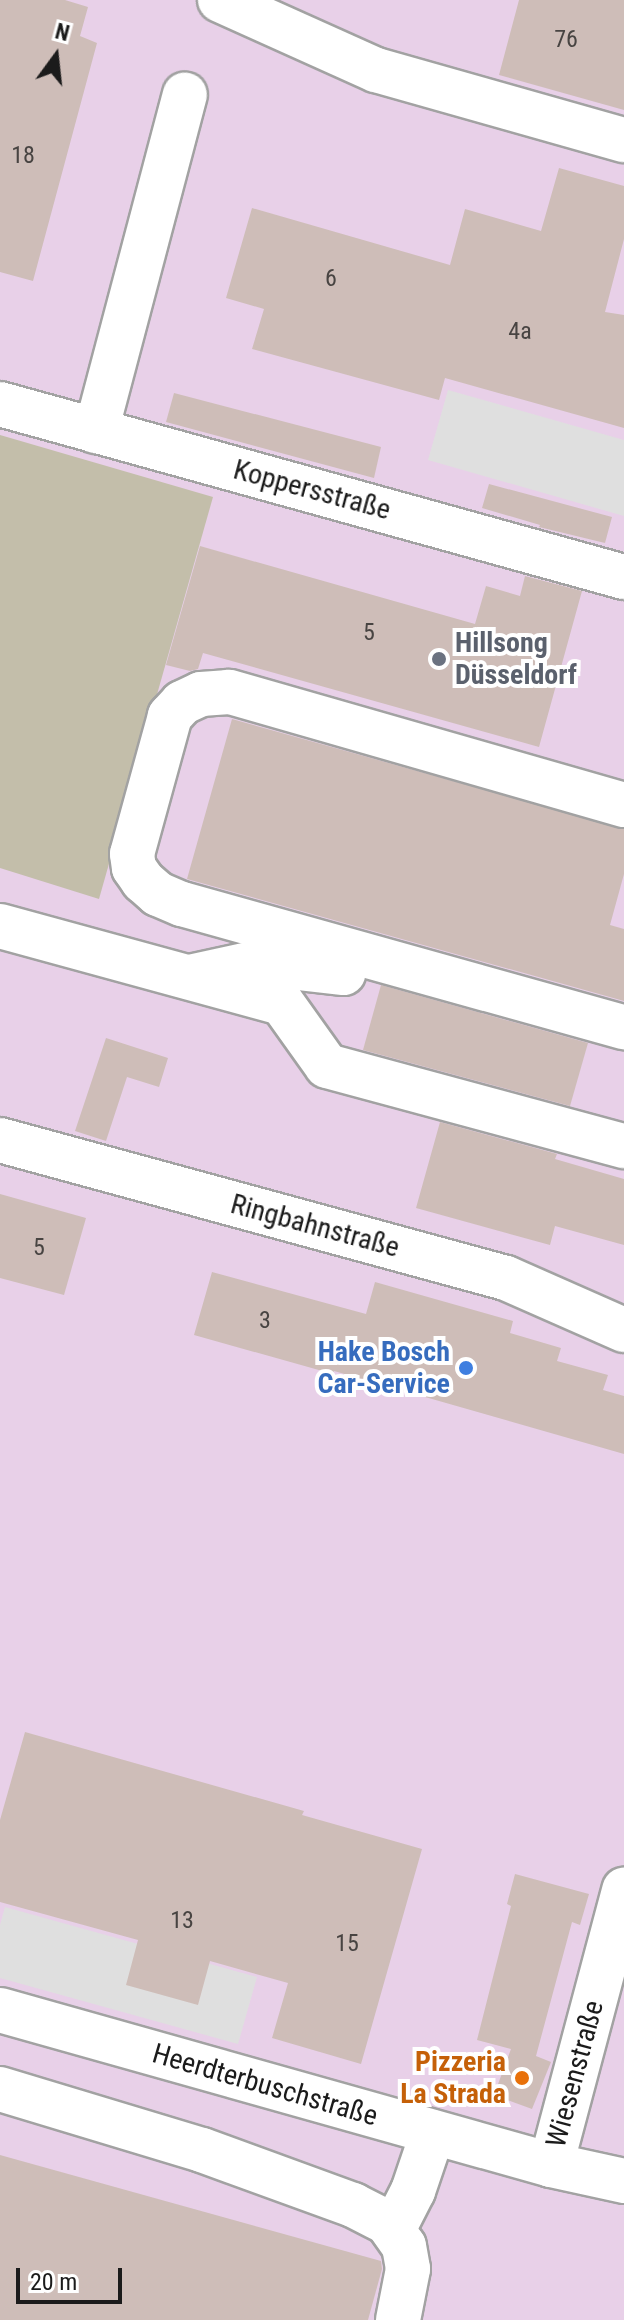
<!DOCTYPE html>
<meta charset="utf-8">
<style>
body{margin:0}
#map{position:relative;width:624px;height:2320px;overflow:hidden;background:#eee6df;font-family:"Roboto Condensed",sans-serif}
div>[style]{position:absolute}
[style*='--x']{left:calc(var(--x)*1px);top:calc(var(--y)*1px);width:calc(var(--w)*1px);rotate:calc(var(--a)*1deg)}
.industrial>*{inset:0;background:#e8d0e8}
.construction>*{inset:0;background:#c3beaa}
.parking>*{inset:0;background:#dfdfdf}
.building>*{inset:0;background:#cebdb8}
.roads{filter:drop-shadow(2px 0 #a2a2a2) drop-shadow(-2px 0 #a2a2a2) drop-shadow(0 2px #a2a2a2) drop-shadow(0 -2px #a2a2a2)}
.minor>*{height:44px;margin:-22px;padding:0 22px;transform-origin:22px;border-radius:22px;background:#fff}
.dots>*{width:22px;height:22px;translate:-50% -50%;box-sizing:border-box;border:4px solid #fff;border-radius:50%}
span{translate:-50% -50%;white-space:nowrap;text-align:center;line-height:1.15;-webkit-text-stroke:8px #fff;paint-order:stroke}
.number-label{font-size:24px;color:#484442}
.number-label span{-webkit-text-stroke-width:0}
.street-label{font-size:28px;color:#1b1b1b}
.worship-label{font-size:28px;color:#5b616d;font-weight:700}
.left{translate:0 -50%;text-align:left}
.shop-label{font-size:28px;color:#366cbe;font-weight:700}
.right{translate:-100% -50%;text-align:right}
.food-label{font-size:28px;color:#c56008;font-weight:700}
.north{position:absolute;left:16px;top:16px;width:80px;height:80px;-webkit-text-stroke:6px #fff;paint-order:stroke;rotate:15deg;font-size:22px;font-weight:700;line-height:32px;text-align:center;color:#1b1b1b}
.north::after{content:'';display:block;margin:auto;width:28px;height:36px;background:#1b1b1b;clip-path:polygon(50% 0,100% 100%,50% 72%,0 100%)}
.scale{position:absolute;left:16px;top:2268px;width:106px;height:36px;box-sizing:border-box;border:4px solid #1b1b1b;border-top:0;padding-left:10px;font-size:24px;line-height:28px;white-space:nowrap;color:#1b1b1b;-webkit-text-stroke:6px #fff;paint-order:stroke}
</style>
<div id="map">
<div class="industrial">
<i style="clip-path:polygon(0 0,624px 0,624px 2320px,0 2320px)"></i>
</div>
<div class="construction">
<i style="clip-path:polygon(0 435px,213px 497px,99px 899px,0 868px)"></i>
</div>
<div class="parking">
<i style="clip-path:polygon(448px 390px,624px 440px,624px 516px,428px 460px)"></i>
<i style="clip-path:polygon(5px 1907px,257px 1977px,238px 2044px,0 1978px,0 1925px)"></i>
</div>
<div class="building">
<i style="clip-path:polygon(0 0,65px 0,88px 7px,80px 36px,97px 43px,33px 281px,0 272px)"></i>
<i style="clip-path:polygon(519px 0,624px 0,624px 110px,499px 75px)"></i>
<i style="clip-path:polygon(559px 168px,624px 186px,624px 239px,605px 312px,624px 315px,624px 428px,445px 378px,439px 400px,252px 349px,264px 309px,226px 298px,252px 208px,450px 265px,465px 209px,541px 231px)"></i>
<i style="clip-path:polygon(174px 393px,381px 447px,374px 478px,166px 422px)"></i>
<i style="clip-path:polygon(489px 484px,612px 517px,605px 543px,539px 527px,540px 525px,482px 508px)"></i>
<i style="clip-path:polygon(200px 546px,475px 624px,486px 586px,520px 596px,525px 576px,582px 591px,539px 747px,203px 653px,198px 669px,190px 671px,166px 665px)"></i>
<i style="clip-path:polygon(232px 719px,624px 829px,624px 874px,610px 925px,624px 929px,624px 1001px,187px 879px)"></i>
<i style="clip-path:polygon(381px 985px,588px 1043px,570px 1106px,363px 1050px)"></i>
<i style="clip-path:polygon(106px 1038px,168px 1058px,159px 1087px,127px 1077px,106px 1141px,75px 1131px)"></i>
<i style="clip-path:polygon(440px 1122px,557px 1154px,555px 1159px,624px 1179px,624px 1245px,555px 1226px,550px 1245px,416px 1208px)"></i>
<i style="clip-path:polygon(0 1194px,86px 1218px,64px 1295px,0 1278px)"></i>
<i style="clip-path:polygon(212px 1272px,366px 1314px,375px 1282px,513px 1321px,510px 1333px,561px 1348px,557px 1361px,608px 1375px,603px 1390px,624px 1396px,624px 1454px,334px 1371px,333px 1374px,194px 1335px)"></i>
<i style="clip-path:polygon(25px 1732px,304px 1811px,302px 1815px,422px 1849px,361px 2064px,272px 2038px,288px 1983px,210px 1961px,198px 2005px,126px 1985px,138px 1940px,0 1902px,0 1820px)"></i>
<i style="clip-path:polygon(515px 1874px,589px 1894px,580px 1925px,572px 1922px,536px 2056px,551px 2062px,532px 2109px,494px 2095px,511px 2049px,477px 2040px,511px 1906px,507px 1904px)"></i>
<i style="clip-path:polygon(0 2155px,381px 2261px,382px 2269px,368px 2320px,0 2320px)"></i>
</div>
<div class="roads">
<div class="minor">
<i style="--x:220;--y:0;--w:171;--a:24.2"></i>
<i style="--x:376;--y:70;--w:258;--a:15.8"></i>
<i style="--x:0;--y:404;--w:648;--a:15.5"></i>
<i style="--x:96;--y:431;--w:348;--a:-75.2"></i>
<i style="--x:624;--y:805;--w:411;--a:-164"></i>
<i style="--x:229;--y:692;--w:28;--a:176"></i>
<i style="--x:201;--y:694;--w:21;--a:155"></i>
<i style="--x:182;--y:703;--w:18;--a:133"></i>
<i style="--x:170;--y:716;--w:143;--a:105.4"></i>
<i style="--x:132;--y:854;--w:14;--a:82"></i>
<i style="--x:134;--y:868;--w:16;--a:55"></i>
<i style="--x:143;--y:881;--w:20;--a:41"></i>
<i style="--x:158;--y:894;--w:26;--a:23"></i>
<i style="--x:182;--y:904;--w:459;--a:15.6"></i>
<i style="--x:0;--y:926;--w:292;--a:15.3"></i>
<i style="--x:282;--y:1003;--w:77;--a:54.5"></i>
<i style="--x:327;--y:1066;--w:308;--a:15.1"></i>
<i style="--x:194;--y:976;--w:61;--a:-12.2"></i>
<i style="--x:254;--y:963;--w:90;--a:6.4"></i>
<i style="--x:0;--y:1140;--w:524;--a:15.26"></i>
<i style="--x:506;--y:1278;--w:129;--a:23.8"></i>
<i style="--x:0;--y:2010;--w:572;--a:15.71"></i>
<i style="--x:551;--y:2165;--w:75;--a:12.4"></i>
<i style="--x:0;--y:2089;--w:211;--a:16.8"></i>
<i style="--x:202;--y:2150;--w:161;--a:20"></i>
<i style="--x:353;--y:2205;--w:38;--a:27"></i>
<i style="--x:387;--y:2222;--w:29;--a:55"></i>
<i style="--x:404;--y:2246;--w:23;--a:80"></i>
<i style="--x:408;--y:2269;--w:52;--a:101.1"></i>
<i style="--x:551;--y:2165;--w:285;--a:-75.1"></i>
<i style="--x:393;--y:2230;--w:44;--a:-62.9"></i>
<i style="--x:413;--y:2191;--w:62;--a:-71.3"></i>
</div>
</div>
<div class="dots">
<i style="left:439px;top:659px;background:#6b7280"></i>
<i style="left:466px;top:1368px;background:#3f7fe0"></i>
<i style="left:522px;top:2078px;background:#e8710a"></i>
</div>
<div class="number-label">
<span style="left:566px;top:40px">76</span>
<span style="left:23px;top:156px">18</span>
<span style="left:331px;top:279px">6</span>
<span style="left:520px;top:332px">4a</span>
<span style="left:369px;top:633px">5</span>
<span style="left:39px;top:1248px">5</span>
<span style="left:265px;top:1321px">3</span>
<span style="left:182px;top:1921px">13</span>
<span style="left:347px;top:1944px">15</span>
</div>
<div class="street-label">
<span style="left:312px;top:490px;rotate:15deg">Koppersstraße</span>
<span style="left:315px;top:1226px;rotate:15deg">Ringbahnstraße</span>
<span style="left:575px;top:2074px;rotate:-75deg">Wiesenstraße</span>
<span style="left:265px;top:2085px;rotate:16deg">Heerdterbuschstraße</span>
</div>
<div class="worship-label">
<span class="left" style="left:455px;top:659px">Hillsong<br>Düsseldorf</span>
</div>
<div class="shop-label">
<span class="right" style="left:450px;top:1368px">Hake Bosch<br>Car-Service</span>
</div>
<div class="food-label">
<span class="right" style="left:506px;top:2078px">Pizzeria<br>La Strada</span>
</div>
<div class="north">N</div>
<div class="scale">20 m</div>
</div>
